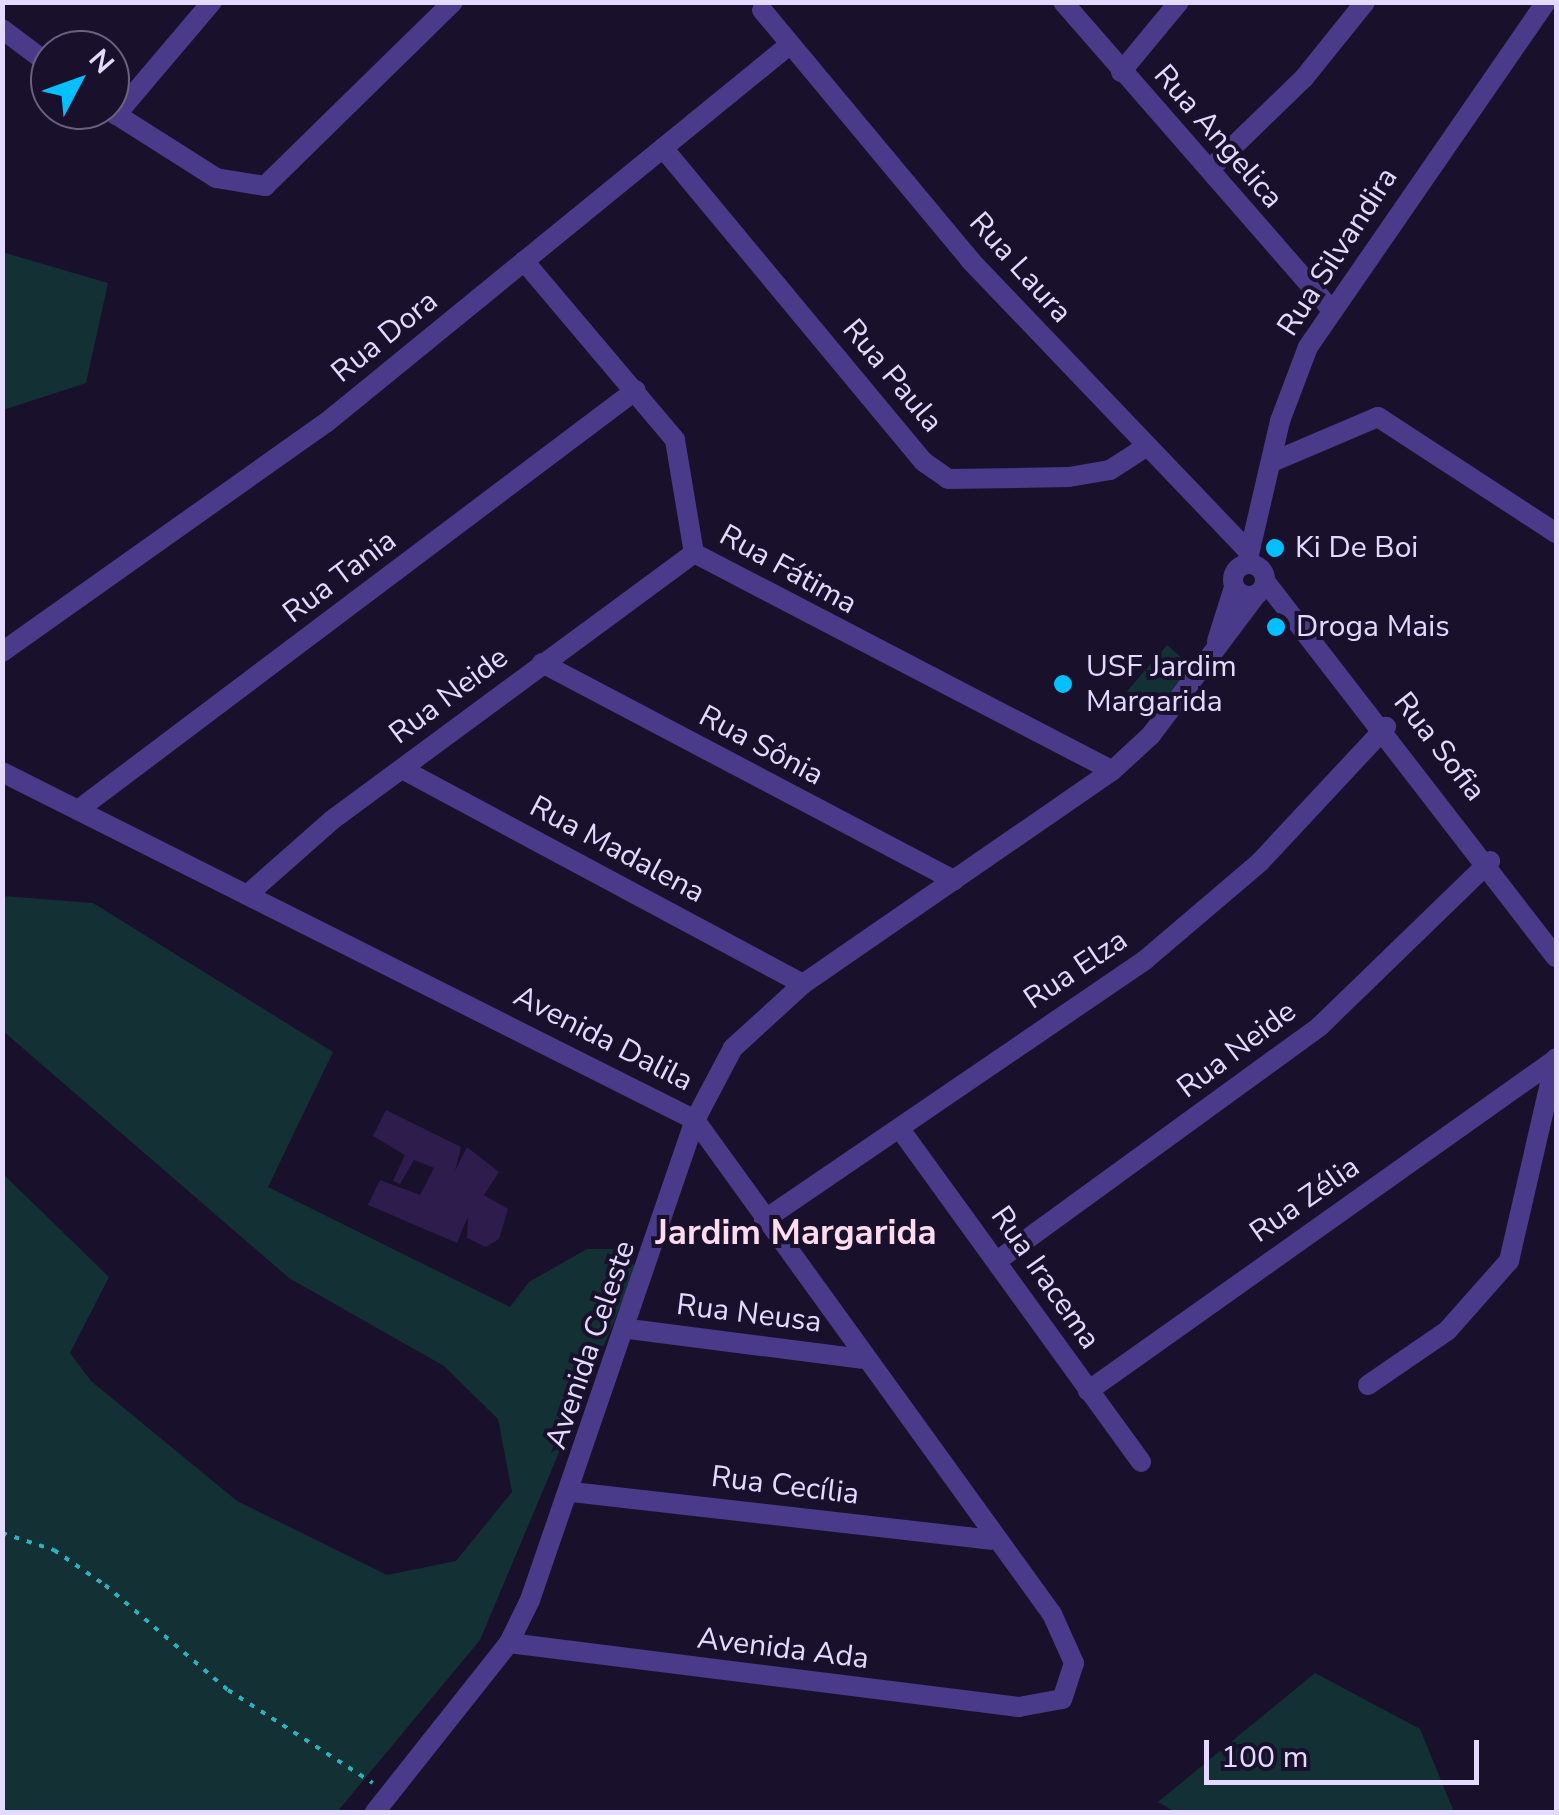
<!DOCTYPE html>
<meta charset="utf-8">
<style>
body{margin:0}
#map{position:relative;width:1559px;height:1815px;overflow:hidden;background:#19102b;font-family:"Nunito Sans",sans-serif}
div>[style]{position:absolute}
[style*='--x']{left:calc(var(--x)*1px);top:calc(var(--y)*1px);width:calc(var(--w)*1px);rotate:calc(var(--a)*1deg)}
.green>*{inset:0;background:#133135}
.building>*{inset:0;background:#2d1c4c}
.path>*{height:4px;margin-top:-2px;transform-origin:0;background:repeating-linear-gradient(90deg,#2eb1bf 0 5px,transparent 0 13px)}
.minor>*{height:20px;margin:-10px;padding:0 10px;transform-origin:10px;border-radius:10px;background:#4a3b8a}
.minor>.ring{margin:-10px;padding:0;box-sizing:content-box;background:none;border:20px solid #4a3b8a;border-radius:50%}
.dots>*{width:28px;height:28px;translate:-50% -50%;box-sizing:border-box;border:5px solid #19102b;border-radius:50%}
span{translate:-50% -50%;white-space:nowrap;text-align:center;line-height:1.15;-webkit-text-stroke:8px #19102b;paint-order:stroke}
.street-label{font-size:30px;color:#e4daff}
.poi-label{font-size:30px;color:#e4daff}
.left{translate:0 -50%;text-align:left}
.quarter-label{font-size:35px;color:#ffdced;font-weight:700}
.frame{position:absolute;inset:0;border:5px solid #e4daff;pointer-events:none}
.north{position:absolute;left:30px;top:30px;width:100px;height:100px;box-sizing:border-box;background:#19102b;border:2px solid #6a6180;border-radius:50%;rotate:49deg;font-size:28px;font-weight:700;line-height:40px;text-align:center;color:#e4daff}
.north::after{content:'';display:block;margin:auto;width:35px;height:45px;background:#06bfff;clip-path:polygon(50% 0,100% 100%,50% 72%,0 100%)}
.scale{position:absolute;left:1204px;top:1740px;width:275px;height:45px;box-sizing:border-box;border:5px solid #e4daff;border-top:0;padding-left:12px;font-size:30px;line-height:35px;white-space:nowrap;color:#e4daff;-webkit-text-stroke:8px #19102b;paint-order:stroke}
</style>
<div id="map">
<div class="green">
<i style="clip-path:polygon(2px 252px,108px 283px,86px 383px,3px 410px)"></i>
<i style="clip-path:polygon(1167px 645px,1192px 667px,1147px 719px,1122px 697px)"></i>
<i style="clip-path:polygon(3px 896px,93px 903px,333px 1052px,268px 1187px,510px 1307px,529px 1282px,587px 1249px,612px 1249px,637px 1267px,480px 1640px,337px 1812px,3px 1812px,2px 1173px,109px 1277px,70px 1353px,91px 1381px,237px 1501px,387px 1575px,456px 1561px,512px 1492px,498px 1419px,444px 1366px,289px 1278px,3px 1031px)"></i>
<i style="clip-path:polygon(1315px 1673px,1420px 1729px,1454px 1812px,1175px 1812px,1158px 1802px)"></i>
</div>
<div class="building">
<i style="clip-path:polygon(386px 1110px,461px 1147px,455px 1171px,467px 1147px,499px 1172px,484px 1195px,508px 1209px,499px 1239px,486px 1247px,467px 1238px,468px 1216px,457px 1243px,368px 1205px,380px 1180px,420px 1195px,434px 1168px,414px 1160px,400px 1184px,393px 1181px,405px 1155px,373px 1136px)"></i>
</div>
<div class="path">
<i style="--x:2;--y:1533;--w:55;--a:18.1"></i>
<i style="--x:54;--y:1550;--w:62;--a:34.5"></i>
<i style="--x:105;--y:1585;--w:162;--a:40.5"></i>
<i style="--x:228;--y:1690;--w:172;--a:32.7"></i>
</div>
<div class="minor">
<i style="--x:1063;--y:2;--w:408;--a:48.9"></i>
<i style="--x:762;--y:10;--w:325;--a:50.2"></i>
<i style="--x:970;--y:260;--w:404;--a:46.3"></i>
<i style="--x:2;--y:29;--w:60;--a:36.9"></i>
<i style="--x:1121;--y:72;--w:91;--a:-50.4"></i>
<i style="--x:109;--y:110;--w:127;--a:32.4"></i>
<i style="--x:216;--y:178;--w:50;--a:9.3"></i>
<i style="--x:265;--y:186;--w:263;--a:-44.4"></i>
<i style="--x:116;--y:115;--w:148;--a:-49.7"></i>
<i style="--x:663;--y:148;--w:408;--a:50.3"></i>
<i style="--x:924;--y:462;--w:29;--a:35"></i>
<i style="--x:948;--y:479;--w:121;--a:-0.9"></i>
<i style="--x:1069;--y:477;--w:42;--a:-9.7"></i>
<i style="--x:1110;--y:470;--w:40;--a:-32.9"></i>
<i style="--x:1210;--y:169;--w:131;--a:-44.1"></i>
<i style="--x:1304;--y:78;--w:97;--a:-51.2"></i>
<i style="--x:524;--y:261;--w:234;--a:49.8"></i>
<i style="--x:675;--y:440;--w:115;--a:80.5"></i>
<i style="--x:1272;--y:462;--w:115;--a:-23"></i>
<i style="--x:1378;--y:417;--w:212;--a:33.1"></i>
<i style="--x:694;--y:553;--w:471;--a:27.5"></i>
<i style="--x:1247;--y:563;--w:146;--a:-76.9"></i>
<i style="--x:1280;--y:421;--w:79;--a:-69.3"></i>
<i style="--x:1308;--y:347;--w:419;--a:-55.4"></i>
<i class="ring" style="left:1233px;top:564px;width:12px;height:12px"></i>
<i style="--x:1265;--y:581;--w:475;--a:52.3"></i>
<i style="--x:1217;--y:641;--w:57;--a:-72.5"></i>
<i style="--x:2;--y:652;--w:398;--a:-35.3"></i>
<i style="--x:327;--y:422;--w:595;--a:-39.2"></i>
<i style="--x:542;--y:663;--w:466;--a:27.8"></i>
<i style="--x:402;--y:769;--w:455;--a:28.2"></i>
<i style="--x:2;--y:772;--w:775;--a:26.66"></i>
<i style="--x:695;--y:1120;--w:609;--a:54.15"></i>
<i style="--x:1052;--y:1614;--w:54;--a:65.8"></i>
<i style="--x:1074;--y:1663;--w:38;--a:108"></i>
<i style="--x:1062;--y:1699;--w:44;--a:169.5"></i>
<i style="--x:1019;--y:1707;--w:514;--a:-172.85"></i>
<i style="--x:78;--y:810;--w:698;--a:-36.97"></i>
<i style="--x:247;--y:895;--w:113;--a:-41.4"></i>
<i style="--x:332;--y:820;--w:450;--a:-36.4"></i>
<i style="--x:900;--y:1129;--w:411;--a:54.1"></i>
<i style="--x:764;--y:1220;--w:461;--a:-34.3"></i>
<i style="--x:1145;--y:960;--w:151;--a:-40.4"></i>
<i style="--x:1260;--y:862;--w:185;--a:-47"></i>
<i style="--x:997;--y:1261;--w:399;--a:-36"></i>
<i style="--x:1320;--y:1026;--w:237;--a:-44.1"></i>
<i style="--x:629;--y:1329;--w:235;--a:7.3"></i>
<i style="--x:1368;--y:1385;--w:96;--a:-34.4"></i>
<i style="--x:1447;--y:1331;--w:94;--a:-48.5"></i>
<i style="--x:1509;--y:1261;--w:208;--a:-77"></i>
<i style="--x:1088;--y:1391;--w:574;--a:-35.35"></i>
<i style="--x:572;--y:1492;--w:422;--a:6.5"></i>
<i style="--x:375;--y:1812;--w:216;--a:-51.6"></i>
<i style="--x:509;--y:1643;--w:48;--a:-64"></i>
<i style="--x:530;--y:1600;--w:508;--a:-71.03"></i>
<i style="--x:695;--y:1120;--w:81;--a:-62.2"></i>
<i style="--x:733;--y:1048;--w:95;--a:-42.4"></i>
<i style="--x:803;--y:984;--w:375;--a:-34.6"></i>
<i style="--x:1112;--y:771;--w:53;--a:-42.7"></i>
<i style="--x:1151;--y:735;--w:175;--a:-53.1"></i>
</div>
<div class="dots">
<i style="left:1275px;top:548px;background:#06bfff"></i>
<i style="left:1276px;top:627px;background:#06bfff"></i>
<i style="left:1063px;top:684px;background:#06bfff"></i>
</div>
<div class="street-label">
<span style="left:1218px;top:137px;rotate:49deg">Rua Angelica</span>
<span style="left:1338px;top:252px;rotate:-57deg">Rua Silvandira</span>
<span style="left:1020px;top:268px;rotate:48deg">Rua Laura</span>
<span style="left:385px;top:337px;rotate:-39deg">Rua Dora</span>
<span style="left:892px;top:376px;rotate:50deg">Rua Paula</span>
<span style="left:788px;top:570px;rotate:29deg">Rua Fátima</span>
<span style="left:340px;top:577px;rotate:-37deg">Rua Tania</span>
<span style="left:449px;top:696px;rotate:-37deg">Rua Neide</span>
<span style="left:761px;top:746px;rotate:28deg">Rua Sônia</span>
<span style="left:1439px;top:747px;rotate:52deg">Rua Sofia</span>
<span style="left:617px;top:850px;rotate:28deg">Rua Madalena</span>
<span style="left:1076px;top:970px;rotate:-34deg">Rua Elza</span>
<span style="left:603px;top:1039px;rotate:27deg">Avenida Dalila</span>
<span style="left:1237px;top:1050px;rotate:-37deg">Rua Neide</span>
<span style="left:1305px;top:1200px;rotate:-35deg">Rua Zélia</span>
<span style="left:1045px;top:1278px;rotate:55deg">Rua Iracema</span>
<span style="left:749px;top:1314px;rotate:7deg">Rua Neusa</span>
<span style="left:591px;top:1345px;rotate:-71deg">Avenida Celeste</span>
<span style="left:785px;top:1486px;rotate:7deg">Rua Cecília</span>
<span style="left:783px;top:1649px;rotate:7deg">Avenida Ada</span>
</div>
<div class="poi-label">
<span class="left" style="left:1295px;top:548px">Ki De Boi</span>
<span class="left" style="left:1296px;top:627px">Droga Mais</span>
<span class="left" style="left:1086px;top:684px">USF Jardim<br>Margarida</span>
</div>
<div class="quarter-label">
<span style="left:796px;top:1233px">Jardim Margarida</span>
</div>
<div class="frame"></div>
<div class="north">N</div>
<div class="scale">100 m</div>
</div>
